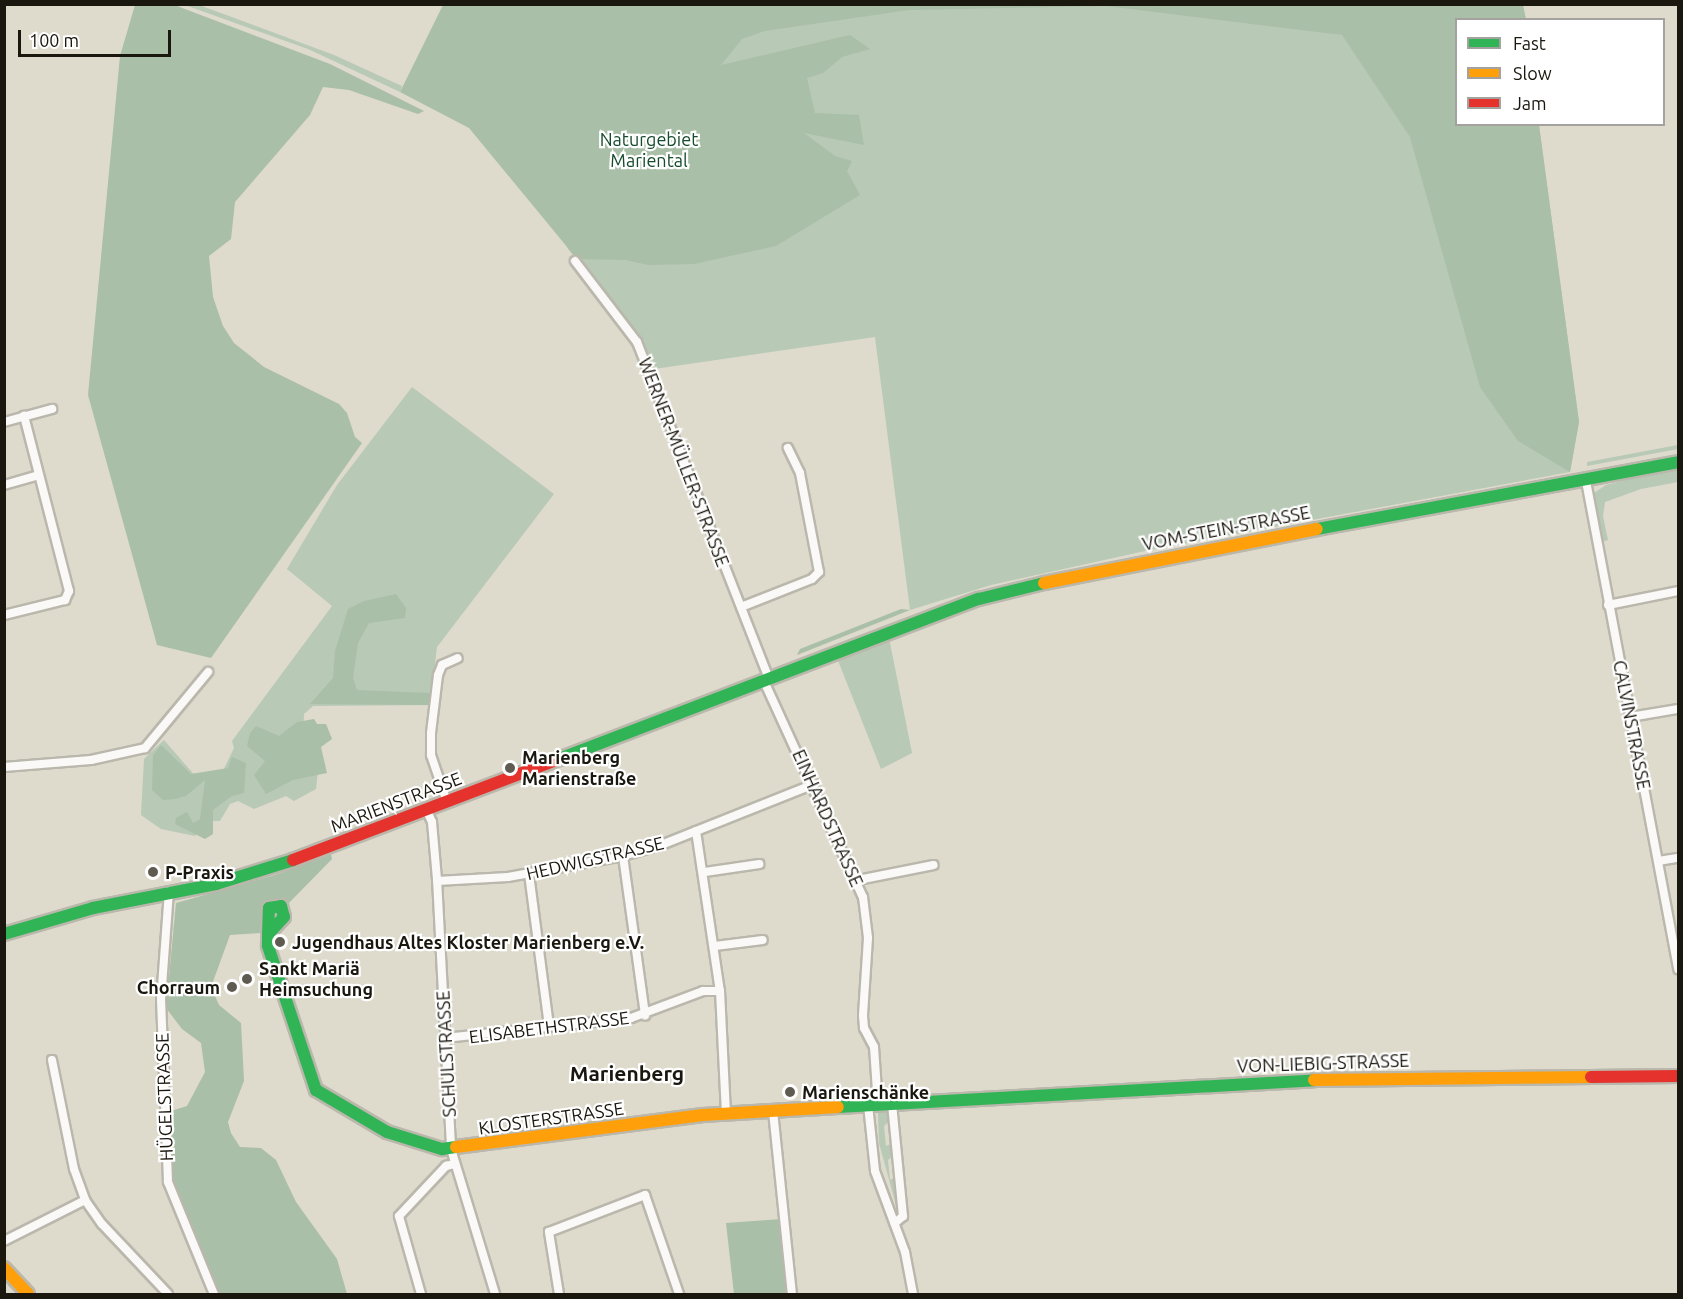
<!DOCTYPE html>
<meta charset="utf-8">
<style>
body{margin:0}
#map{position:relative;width:1683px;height:1299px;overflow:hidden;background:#dedacc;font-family:Ubuntu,sans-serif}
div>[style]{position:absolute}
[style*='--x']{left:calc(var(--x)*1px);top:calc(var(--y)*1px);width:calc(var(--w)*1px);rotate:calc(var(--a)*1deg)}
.green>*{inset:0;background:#b8c9b6}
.forest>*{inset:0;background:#a9bfa8}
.roads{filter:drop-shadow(2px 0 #bab7ac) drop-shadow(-2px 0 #bab7ac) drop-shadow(0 2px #bab7ac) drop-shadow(0 -2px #bab7ac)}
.street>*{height:8px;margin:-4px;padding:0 4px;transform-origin:4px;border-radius:4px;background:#faf9f7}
.fast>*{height:12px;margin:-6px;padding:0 6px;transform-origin:6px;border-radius:6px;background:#30b455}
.slow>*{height:12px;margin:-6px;padding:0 6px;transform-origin:6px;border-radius:6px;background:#ff9f0a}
.jam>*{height:12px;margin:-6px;padding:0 6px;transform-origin:6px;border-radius:6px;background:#e5322d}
.dots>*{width:16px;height:16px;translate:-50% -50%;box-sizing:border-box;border:3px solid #fff;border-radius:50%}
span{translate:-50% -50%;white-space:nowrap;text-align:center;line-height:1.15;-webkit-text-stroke:4.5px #fff;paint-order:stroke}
.park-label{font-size:18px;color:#164b2d}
.street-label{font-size:18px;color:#1a170e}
.poi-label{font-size:18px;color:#1a170e;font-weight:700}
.left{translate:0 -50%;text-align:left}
.right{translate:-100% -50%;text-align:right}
.quarter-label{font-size:21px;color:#1a170e;font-weight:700}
.frame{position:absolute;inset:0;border:6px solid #1a170e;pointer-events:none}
.legend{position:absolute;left:1455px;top:18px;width:210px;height:108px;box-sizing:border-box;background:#fff;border:2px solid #a3a29f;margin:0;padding:8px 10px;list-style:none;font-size:18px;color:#1a170e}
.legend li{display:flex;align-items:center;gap:12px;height:30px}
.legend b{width:30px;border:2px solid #a3a29f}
.scale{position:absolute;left:18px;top:30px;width:153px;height:27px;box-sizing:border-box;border:3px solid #1a170e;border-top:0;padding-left:8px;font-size:18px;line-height:21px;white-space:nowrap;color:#1a170e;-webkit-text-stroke:4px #fff;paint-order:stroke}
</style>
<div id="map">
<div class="green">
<i style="clip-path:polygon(467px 4px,1523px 5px,1456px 20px,1456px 124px,1539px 125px,1579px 422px,1570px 472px,1145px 551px,991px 585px,910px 610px,875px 337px,654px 369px,640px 337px,568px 249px,463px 8px)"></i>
<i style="clip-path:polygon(185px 5px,199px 5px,334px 55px,402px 86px,400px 92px,308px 49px)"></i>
<i style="clip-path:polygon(412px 387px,554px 494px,437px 647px,430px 705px,313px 706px,304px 714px,303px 738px,318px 771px,316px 789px,294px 801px,286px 796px,254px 809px,238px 801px,230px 804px,220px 821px,209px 821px,195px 836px,161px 829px,141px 815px,144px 759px,164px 740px,197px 778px,222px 773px,234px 748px,232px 741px,332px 606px,287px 569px,337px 485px)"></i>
<i style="clip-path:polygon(1678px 445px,1678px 449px,1587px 466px,1587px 462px)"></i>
<i style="clip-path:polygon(1678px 467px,1678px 482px,1641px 489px,1605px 502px,1603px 516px,1608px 540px,1601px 542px,1592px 500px,1594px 493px,1606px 485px)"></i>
<i style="clip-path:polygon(889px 638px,912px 753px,881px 769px,837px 658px)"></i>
<i style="clip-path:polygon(889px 1112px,891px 1119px,884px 1126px,886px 1146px,893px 1143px,895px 1154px,888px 1160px,890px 1180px,897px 1176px,899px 1201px,896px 1205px,879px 1143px,878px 1113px)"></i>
</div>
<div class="forest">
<i style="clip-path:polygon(135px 5px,177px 6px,330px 64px,424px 111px,418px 114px,349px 90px,323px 87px,310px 115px,235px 202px,231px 239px,209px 256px,213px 297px,223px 326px,234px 343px,264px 367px,339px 404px,347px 413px,355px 437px,362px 443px,211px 658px,157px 645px,88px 395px,120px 56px)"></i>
<i style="clip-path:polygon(443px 5px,1523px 5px,1526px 19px,1456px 20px,1456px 124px,1539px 125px,1579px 422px,1570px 472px,1518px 441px,1480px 387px,1410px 137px,1342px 35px,1106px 6px,909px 10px,765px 31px,742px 39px,721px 65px,850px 35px,870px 49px,842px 57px,823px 73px,807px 78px,815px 113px,859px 115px,864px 145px,804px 133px,835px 156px,852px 161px,847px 171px,860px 195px,776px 246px,694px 264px,648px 265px,626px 260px,577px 259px,469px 128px,400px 92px)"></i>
<i style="clip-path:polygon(396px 594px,406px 608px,405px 618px,369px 623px,358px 643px,353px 678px,357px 690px,429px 693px,430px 705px,310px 704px,333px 678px,335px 651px,348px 609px,364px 601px)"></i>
<i style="clip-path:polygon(901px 609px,910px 610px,797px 655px,800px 649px)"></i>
<i style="clip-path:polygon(314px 719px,317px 724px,326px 724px,332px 739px,321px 747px,327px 773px,293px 780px,266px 794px,254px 775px,265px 761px,247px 746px,250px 733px,256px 726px,279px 736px,297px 722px)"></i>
<i style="clip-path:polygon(161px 745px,191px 774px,228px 768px,232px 757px,246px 763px,244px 793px,232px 796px,213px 810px,213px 834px,205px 839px,175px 824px,176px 818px,187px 812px,193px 823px,200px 819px,205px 780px,186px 796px,175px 799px,163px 800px,152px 790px,153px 755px)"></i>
<i style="clip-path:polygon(331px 854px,332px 859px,286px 906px,262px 910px,265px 926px,260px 933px,230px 935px,211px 987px,219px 1005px,241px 1023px,244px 1081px,228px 1122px,231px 1133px,240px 1147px,261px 1148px,276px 1160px,296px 1202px,337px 1259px,347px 1294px,220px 1294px,179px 1201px,172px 1172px,168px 1112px,187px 1106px,205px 1072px,201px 1043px,182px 1029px,166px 1008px,176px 903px,275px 875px)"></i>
<i style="clip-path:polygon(781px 1219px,788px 1294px,734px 1294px,726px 1223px)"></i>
</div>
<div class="roads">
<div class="street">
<i style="--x:575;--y:261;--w:102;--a:52.6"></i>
<i style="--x:637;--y:342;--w:360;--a:68.6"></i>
<i style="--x:4;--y:422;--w:50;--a:-15.2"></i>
<i style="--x:1586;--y:481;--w:497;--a:79.3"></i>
<i style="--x:4;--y:485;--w:36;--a:-16"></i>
<i style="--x:1608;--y:605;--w:71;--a:-11.3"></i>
<i style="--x:741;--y:607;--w:76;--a:-21.5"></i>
<i style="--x:812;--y:579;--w:10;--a:-45"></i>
<i style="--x:819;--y:572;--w:101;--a:-100.9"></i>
<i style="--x:800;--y:473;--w:28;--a:-116"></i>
<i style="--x:4;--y:615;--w:63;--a:-13.8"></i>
<i style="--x:65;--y:600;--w:10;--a:-66"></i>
<i style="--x:69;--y:591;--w:181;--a:-104.4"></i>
<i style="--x:763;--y:679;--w:240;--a:65.4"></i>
<i style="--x:863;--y:897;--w:41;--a:83"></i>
<i style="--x:868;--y:938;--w:78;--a:93.7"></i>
<i style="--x:863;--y:1016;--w:12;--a:85"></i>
<i style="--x:864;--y:1028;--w:21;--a:62"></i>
<i style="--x:874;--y:1047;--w:58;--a:86.1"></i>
<i style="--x:1630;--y:717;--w:49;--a:-9.5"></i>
<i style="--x:4;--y:767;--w:87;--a:-4.6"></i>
<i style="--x:91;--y:760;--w:55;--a:-12.5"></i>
<i style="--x:145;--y:748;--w:99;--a:-50.3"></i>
<i style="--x:447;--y:802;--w:50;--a:-108.8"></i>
<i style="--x:431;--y:755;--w:22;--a:-90"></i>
<i style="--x:431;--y:733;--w:58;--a:-83.1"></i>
<i style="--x:438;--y:675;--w:11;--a:-68"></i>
<i style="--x:442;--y:665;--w:17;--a:-24"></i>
<i style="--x:426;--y:809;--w:14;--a:65"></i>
<i style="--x:432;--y:822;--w:57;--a:85"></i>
<i style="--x:437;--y:879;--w:270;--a:87"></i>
<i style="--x:451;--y:1149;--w:152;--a:73.1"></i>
<i style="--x:696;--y:831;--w:162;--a:81.5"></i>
<i style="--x:720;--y:991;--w:123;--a:87.2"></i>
<i style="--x:623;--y:856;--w:161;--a:82.1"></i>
<i style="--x:1658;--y:861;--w:20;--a:-9"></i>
<i style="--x:705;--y:872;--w:55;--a:-8.4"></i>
<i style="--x:529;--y:874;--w:153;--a:82.5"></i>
<i style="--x:858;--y:880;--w:77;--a:-11.2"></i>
<i style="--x:437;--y:881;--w:71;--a:-3.2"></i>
<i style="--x:508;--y:877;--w:117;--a:-10.3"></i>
<i style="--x:623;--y:856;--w:40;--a:-16"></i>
<i style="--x:661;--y:845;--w:165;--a:-21.7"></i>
<i style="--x:169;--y:891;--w:108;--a:94.2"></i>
<i style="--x:161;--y:999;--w:183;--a:87.8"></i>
<i style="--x:168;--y:1182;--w:121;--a:67.7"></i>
<i style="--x:715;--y:946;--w:48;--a:-7.1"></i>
<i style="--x:445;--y:1038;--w:187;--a:-6.1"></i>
<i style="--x:631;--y:1018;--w:77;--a:-20.6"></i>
<i style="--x:703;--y:991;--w:17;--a:0"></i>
<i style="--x:52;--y:1060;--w:111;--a:78.6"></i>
<i style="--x:74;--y:1169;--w:33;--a:70"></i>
<i style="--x:85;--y:1200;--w:29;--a:55"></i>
<i style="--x:102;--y:1224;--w:96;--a:46.7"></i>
<i style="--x:892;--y:1104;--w:113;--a:84.4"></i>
<i style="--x:903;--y:1216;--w:11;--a:139"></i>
<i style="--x:868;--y:1105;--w:66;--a:83.9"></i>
<i style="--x:875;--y:1171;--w:86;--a:69.7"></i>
<i style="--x:905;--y:1252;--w:43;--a:79.2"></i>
<i style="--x:773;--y:1111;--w:184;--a:84.1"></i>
<i style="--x:4;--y:1241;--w:91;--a:-26.8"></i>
<i style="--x:421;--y:1294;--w:81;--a:-105.8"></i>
<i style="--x:399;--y:1216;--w:69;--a:-46.8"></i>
<i style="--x:446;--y:1166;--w:9;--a:-13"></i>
<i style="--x:559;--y:1294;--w:63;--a:-99.2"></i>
<i style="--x:549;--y:1232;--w:103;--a:-21.1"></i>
<i style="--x:645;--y:1195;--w:105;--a:71"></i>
</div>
<div class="fast">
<i style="--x:1317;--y:529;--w:367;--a:-10.5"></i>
<i style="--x:559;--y:759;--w:449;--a:-20.9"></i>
<i style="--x:979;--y:599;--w:67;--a:-13.8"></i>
<i style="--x:4;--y:934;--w:93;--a:-16.3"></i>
<i style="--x:93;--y:908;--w:125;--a:-11"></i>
<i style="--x:216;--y:884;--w:81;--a:-17.3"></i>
<i style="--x:268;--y:934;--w:26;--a:-88"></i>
<i style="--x:269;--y:908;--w:12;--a:-9"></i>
<i style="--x:281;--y:906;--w:11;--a:75"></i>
<i style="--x:284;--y:917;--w:23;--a:133"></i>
<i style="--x:268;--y:934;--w:12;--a:90"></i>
<i style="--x:268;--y:946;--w:152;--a:71.6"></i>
<i style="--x:316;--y:1090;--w:82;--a:30.6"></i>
<i style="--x:387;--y:1132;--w:58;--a:17.2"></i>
<i style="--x:442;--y:1149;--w:14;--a:-8"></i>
<i style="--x:838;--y:1107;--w:477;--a:-3.2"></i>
</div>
<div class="slow">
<i style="--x:1044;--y:583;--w:278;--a:-11.2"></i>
<i style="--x:1314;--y:1080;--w:277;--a:-0.6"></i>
<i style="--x:456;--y:1147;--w:249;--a:-7.4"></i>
<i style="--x:703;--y:1115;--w:135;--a:-3.4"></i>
<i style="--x:4;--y:1268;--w:35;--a:47"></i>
</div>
<div class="jam">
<i style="--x:293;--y:860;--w:285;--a:-20.8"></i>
<i style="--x:1591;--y:1077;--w:87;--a:-0.7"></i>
</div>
</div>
<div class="dots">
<i style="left:510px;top:768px;background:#5f5b50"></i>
<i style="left:153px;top:872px;background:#5f5b50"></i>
<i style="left:280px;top:942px;background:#5f5b50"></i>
<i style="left:247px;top:979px;background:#5f5b50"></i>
<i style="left:232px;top:987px;background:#5f5b50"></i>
<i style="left:790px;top:1092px;background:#5f5b50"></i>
</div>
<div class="park-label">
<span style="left:649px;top:150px">Naturgebiet<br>Mariental</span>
</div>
<div class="street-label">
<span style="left:684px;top:462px;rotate:69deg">WERNER-MÜLLER-STRASSE</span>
<span style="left:1226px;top:528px;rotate:-11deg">VOM-STEIN-STRASSE</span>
<span style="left:1632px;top:725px;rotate:79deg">CALVINSTRASSE</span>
<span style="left:396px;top:802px;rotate:-21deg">MARIENSTRASSE</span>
<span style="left:828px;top:818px;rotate:66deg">EINHARDSTRASSE</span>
<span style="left:595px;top:858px;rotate:-13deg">HEDWIGSTRASSE</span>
<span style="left:549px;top:1027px;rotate:-7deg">ELISABETHSTRASSE</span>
<span style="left:446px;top:1054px;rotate:-93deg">SCHULSTRASSE</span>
<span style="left:1323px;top:1063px;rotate:-2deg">VON-LIEBIG-STRASSE</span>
<span style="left:164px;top:1097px;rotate:-92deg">HÜGELSTRASSE</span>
<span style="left:551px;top:1118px;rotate:-8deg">KLOSTERSTRASSE</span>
</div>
<div class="poi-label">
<span class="left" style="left:522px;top:768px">Marienberg<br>Marienstraße</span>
<span class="left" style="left:165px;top:872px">P-Praxis</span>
<span class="left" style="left:292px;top:942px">Jugendhaus Altes Kloster Marienberg e.V.</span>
<span class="left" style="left:259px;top:979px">Sankt Mariä<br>Heimsuchung</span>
<span class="right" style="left:220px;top:987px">Chorraum</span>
<span class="left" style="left:802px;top:1092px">Marienschänke</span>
</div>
<div class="quarter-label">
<span style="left:627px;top:1073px">Marienberg</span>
</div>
<div class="frame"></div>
<ul class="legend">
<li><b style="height:8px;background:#30b455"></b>Fast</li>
<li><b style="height:8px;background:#ff9f0a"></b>Slow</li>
<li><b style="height:8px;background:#e5322d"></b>Jam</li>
</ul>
<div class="scale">100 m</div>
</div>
